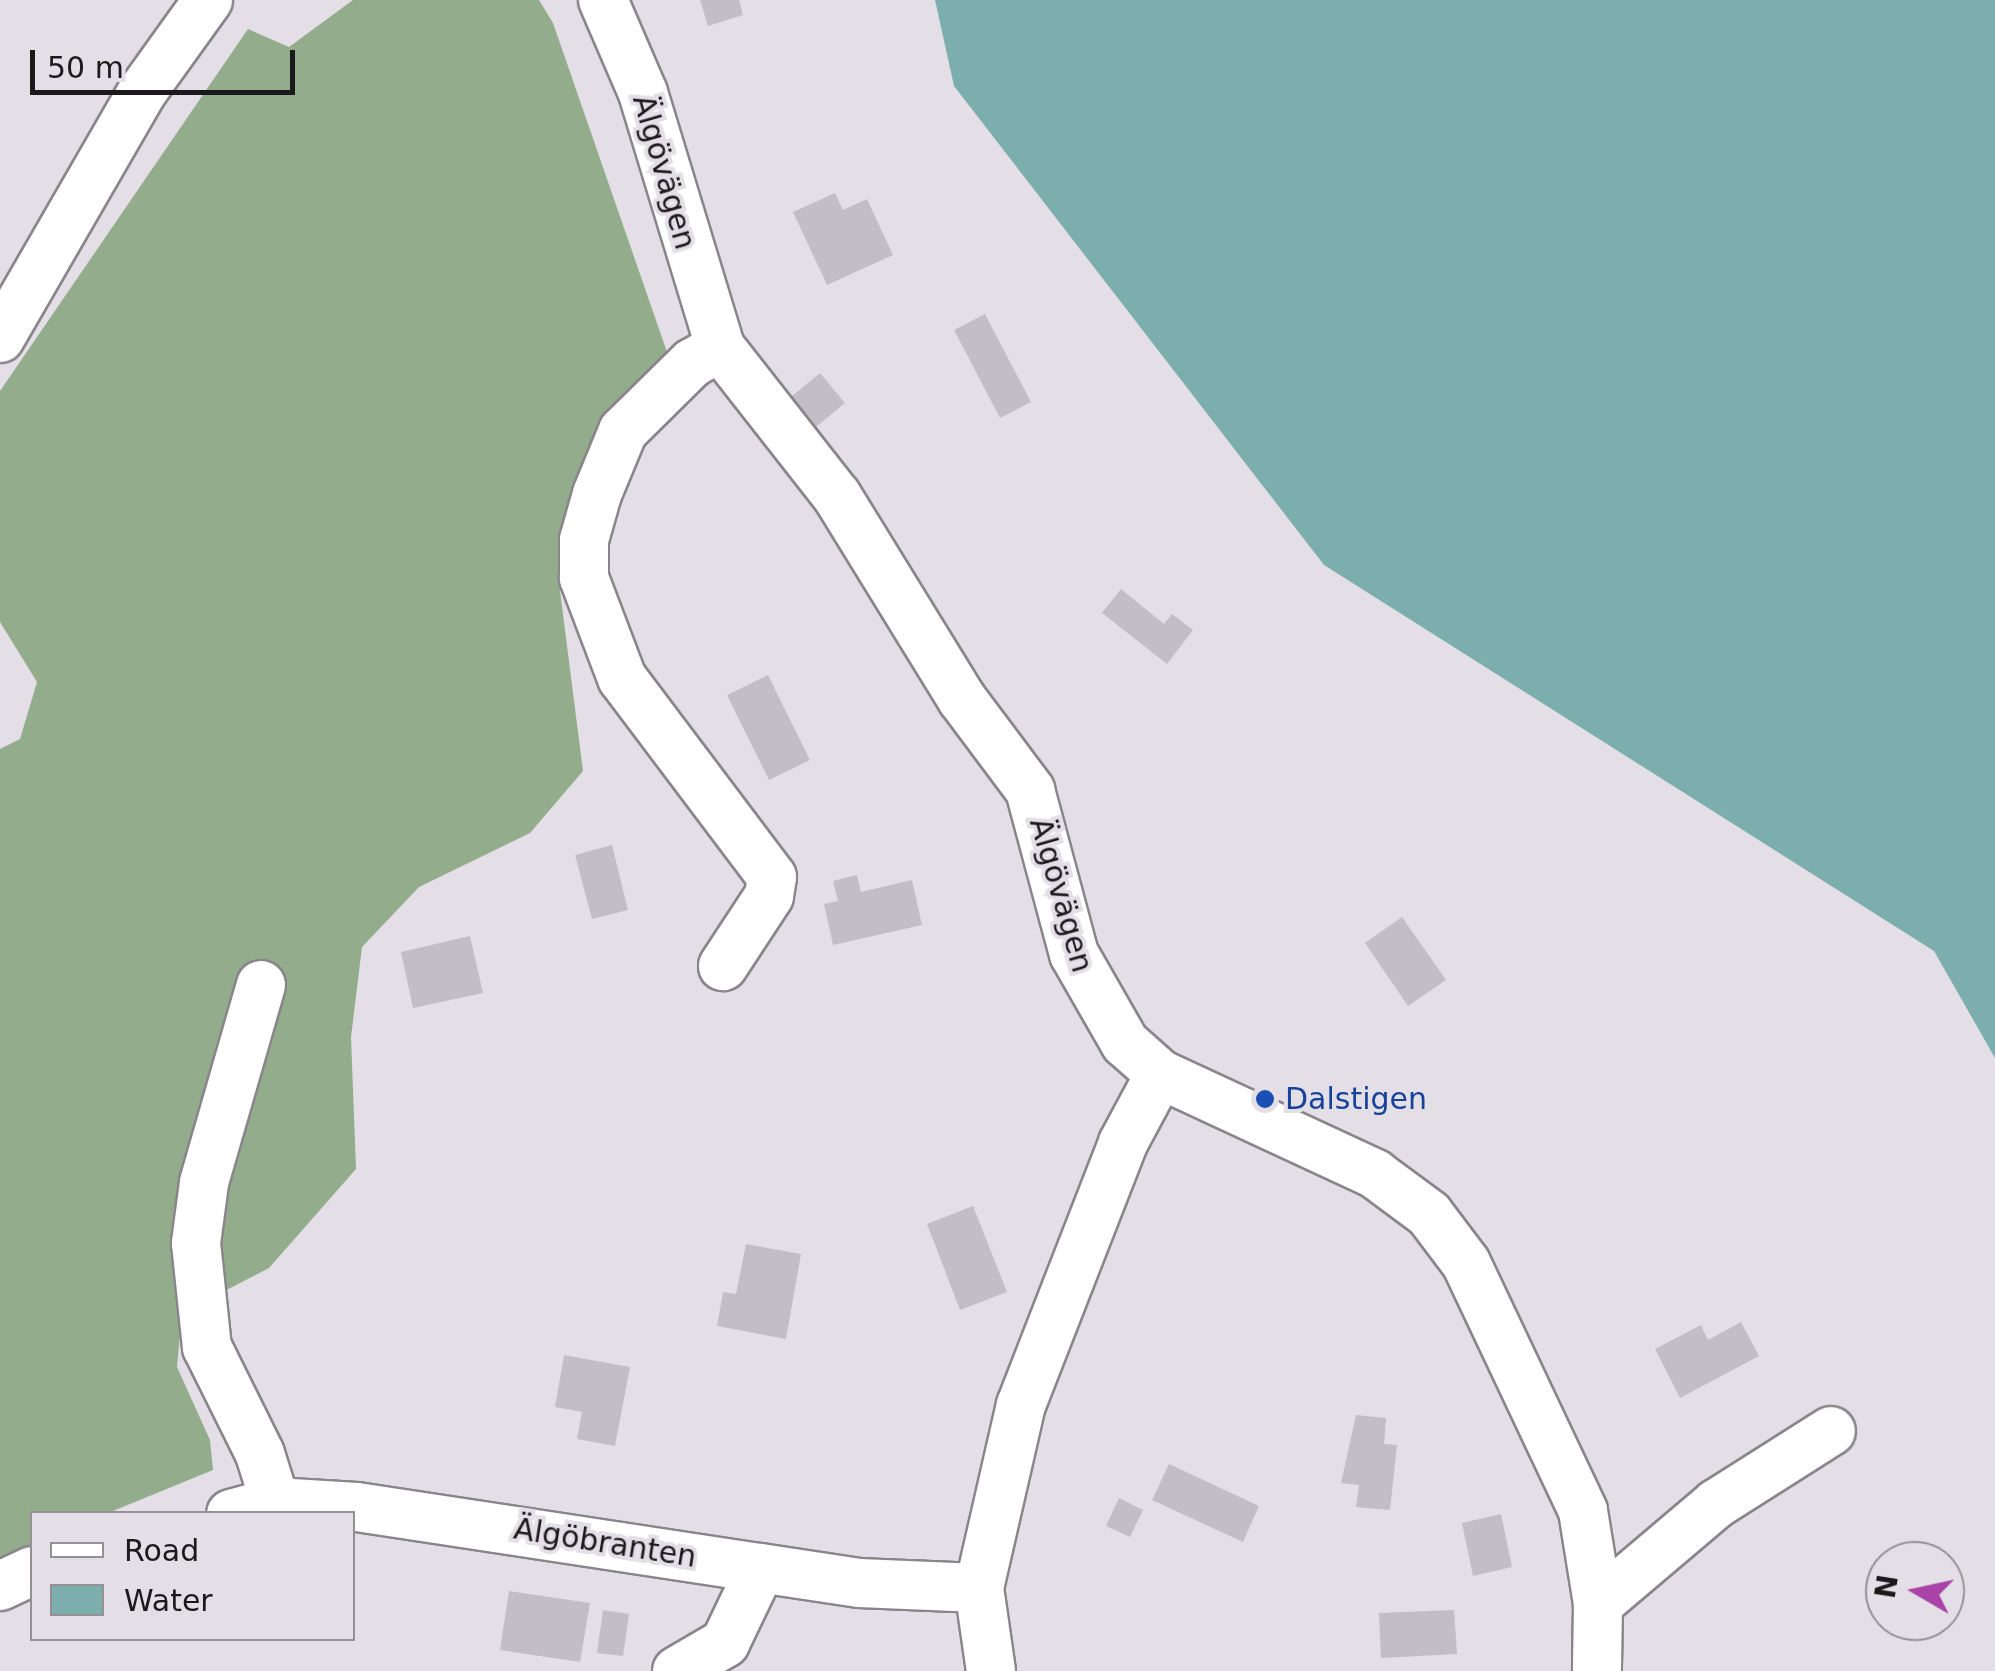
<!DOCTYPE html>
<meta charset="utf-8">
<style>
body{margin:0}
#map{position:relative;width:1995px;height:1671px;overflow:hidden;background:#e4dfe6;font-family:"DejaVu Sans",sans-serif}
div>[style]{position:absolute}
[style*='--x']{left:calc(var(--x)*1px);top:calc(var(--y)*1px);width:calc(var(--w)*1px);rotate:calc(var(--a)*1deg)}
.forest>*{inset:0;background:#93ac8c}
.water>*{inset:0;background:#7caeae}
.building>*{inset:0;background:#c3bec5}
.roads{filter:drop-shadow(2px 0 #8a858b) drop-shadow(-2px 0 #8a858b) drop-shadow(0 2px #8a858b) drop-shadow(0 -2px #8a858b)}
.minor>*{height:48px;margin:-24px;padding:0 24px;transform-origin:24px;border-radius:24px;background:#fff}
.dots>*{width:28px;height:28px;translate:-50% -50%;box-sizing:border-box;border:5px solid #e4dfe6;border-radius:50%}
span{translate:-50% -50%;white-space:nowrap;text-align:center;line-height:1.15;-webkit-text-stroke:8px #e4dfe6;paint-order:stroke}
.street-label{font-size:30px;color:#1b191b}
.transit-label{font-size:30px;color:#164399}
.left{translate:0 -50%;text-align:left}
.legend{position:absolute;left:30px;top:1511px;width:325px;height:130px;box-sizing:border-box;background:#e4dfe6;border:2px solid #949095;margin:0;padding:12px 18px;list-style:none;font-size:30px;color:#1b191b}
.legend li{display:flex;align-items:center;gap:20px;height:50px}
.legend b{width:50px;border:2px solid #949095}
.north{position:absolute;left:1865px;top:1541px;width:100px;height:100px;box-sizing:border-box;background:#e4dfe6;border:2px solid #949095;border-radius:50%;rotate:279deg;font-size:28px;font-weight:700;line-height:40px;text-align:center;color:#1b191b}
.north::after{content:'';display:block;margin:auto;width:35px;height:45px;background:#a943a7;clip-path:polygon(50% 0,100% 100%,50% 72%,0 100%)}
.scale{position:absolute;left:30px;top:50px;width:265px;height:45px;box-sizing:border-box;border:5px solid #1b191b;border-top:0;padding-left:12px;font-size:30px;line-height:35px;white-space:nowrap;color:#1b191b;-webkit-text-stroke:8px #e4dfe6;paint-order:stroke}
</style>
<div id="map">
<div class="forest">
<i style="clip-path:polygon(353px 0,539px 0,553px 23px,667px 352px,602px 416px,559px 583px,583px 771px,530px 833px,419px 887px,362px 947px,351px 1037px,356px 1169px,269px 1268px,182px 1313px,177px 1367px,210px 1440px,213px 1470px,108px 1513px,32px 1514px,32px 1545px,0 1560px,0 749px,20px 739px,37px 682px,0 622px,0 391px,248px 29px,289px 47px)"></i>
</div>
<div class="water">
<i style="clip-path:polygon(935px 0,1995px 0,1995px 1058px,1934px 951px,1324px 565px,954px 86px)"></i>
</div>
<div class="building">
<i style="clip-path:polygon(700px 0,739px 0,743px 15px,708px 26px)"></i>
<i style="clip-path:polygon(835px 193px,843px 210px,867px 199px,893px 255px,827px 285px,793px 212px)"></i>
<i style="clip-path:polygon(985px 314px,1031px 402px,1000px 418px,954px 330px)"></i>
<i style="clip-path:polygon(820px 373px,845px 403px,816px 427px,791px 397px)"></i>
<i style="clip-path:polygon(1121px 589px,1164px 624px,1172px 614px,1193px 630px,1167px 664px,1102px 613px)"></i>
<i style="clip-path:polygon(768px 675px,810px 760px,769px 780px,727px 695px)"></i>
<i style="clip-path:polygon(612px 845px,628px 910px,592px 919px,575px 855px)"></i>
<i style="clip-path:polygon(857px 875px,861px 892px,912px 880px,922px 925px,833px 945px,824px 904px,838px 901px,833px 881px)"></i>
<i style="clip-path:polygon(1402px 917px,1446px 980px,1408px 1006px,1365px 943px)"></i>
<i style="clip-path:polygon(470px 936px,483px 993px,413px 1008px,401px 952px)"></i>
<i style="clip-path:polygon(973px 1206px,1007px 1292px,960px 1310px,927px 1224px)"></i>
<i style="clip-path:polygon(746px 1244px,801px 1254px,786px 1339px,717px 1326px,723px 1292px,736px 1294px)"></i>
<i style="clip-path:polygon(1741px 1322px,1759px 1356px,1680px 1398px,1655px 1349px,1701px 1325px,1708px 1340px)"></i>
<i style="clip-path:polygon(564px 1355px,630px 1367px,615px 1446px,577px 1439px,582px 1412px,555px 1407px)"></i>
<i style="clip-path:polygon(1356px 1415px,1386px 1418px,1384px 1444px,1397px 1445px,1390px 1510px,1356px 1507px,1359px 1485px,1341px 1483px)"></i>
<i style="clip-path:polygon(1169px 1464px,1259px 1506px,1243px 1542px,1152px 1500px)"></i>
<i style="clip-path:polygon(1119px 1498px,1143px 1510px,1130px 1537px,1106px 1526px)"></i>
<i style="clip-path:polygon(1501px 1514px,1512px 1567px,1473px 1576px,1462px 1523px)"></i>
<i style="clip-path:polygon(509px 1591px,590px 1603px,580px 1662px,500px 1650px)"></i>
<i style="clip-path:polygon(603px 1610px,629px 1614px,623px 1656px,597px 1653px)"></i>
<i style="clip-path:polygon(1454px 1610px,1457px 1654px,1381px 1658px,1379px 1613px)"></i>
</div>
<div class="roads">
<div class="minor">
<i style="--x:603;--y:0;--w:101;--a:66.7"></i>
<i style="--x:643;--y:93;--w:265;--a:73.1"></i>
<i style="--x:720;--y:347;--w:189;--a:51.9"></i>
<i style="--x:837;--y:496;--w:238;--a:58.4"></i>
<i style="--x:962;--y:699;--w:114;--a:53.2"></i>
<i style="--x:1030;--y:790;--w:170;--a:75"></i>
<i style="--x:1074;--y:954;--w:103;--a:60.2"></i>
<i style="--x:1125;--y:1043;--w:47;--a:41.5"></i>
<i style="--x:1160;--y:1074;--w:237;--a:24.9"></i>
<i style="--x:1375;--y:1174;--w:67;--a:36.5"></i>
<i style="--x:1429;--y:1214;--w:61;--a:52.9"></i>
<i style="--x:1466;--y:1263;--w:274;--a:64.7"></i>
<i style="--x:1583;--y:1511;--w:94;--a:80.8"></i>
<i style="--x:1598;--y:1604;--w:67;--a:90.9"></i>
<i style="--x:0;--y:338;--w:284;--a:-60"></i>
<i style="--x:142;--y:92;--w:113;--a:-54.3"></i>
<i style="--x:720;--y:347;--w:32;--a:150"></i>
<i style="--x:692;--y:363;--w:97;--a:135.4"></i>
<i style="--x:623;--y:431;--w:68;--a:112.4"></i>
<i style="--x:597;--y:494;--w:48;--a:105.8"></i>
<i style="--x:584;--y:540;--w:38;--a:90"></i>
<i style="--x:584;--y:578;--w:107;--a:69.2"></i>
<i style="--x:622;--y:678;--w:249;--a:53"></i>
<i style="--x:772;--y:877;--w:19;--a:99"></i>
<i style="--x:769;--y:896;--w:84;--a:123.3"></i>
<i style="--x:261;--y:985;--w:206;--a:106.1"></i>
<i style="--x:204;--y:1183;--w:61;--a:97.6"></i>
<i style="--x:196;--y:1243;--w:105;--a:84"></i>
<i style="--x:207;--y:1347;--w:119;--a:63.6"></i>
<i style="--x:260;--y:1454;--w:50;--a:72.6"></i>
<i style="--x:231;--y:1514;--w:46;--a:-15.3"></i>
<i style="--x:275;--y:1502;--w:82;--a:3.5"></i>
<i style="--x:357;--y:1507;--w:508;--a:8.61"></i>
<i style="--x:859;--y:1583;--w:120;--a:2.4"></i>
<i style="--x:0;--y:1586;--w:35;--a:-25"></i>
<i style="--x:1598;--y:1604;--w:155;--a:-40.3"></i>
<i style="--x:1716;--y:1504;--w:136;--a:-32.4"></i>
<i style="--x:677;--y:1671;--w:56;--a:-30.3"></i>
<i style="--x:725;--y:1643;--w:83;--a:-64.4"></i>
<i style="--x:991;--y:1671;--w:84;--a:-98.2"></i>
<i style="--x:979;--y:1588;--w:188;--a:-77.1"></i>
<i style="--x:1021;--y:1405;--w:281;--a:-68.7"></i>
<i style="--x:1123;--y:1143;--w:78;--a:-61.8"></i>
</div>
</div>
<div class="dots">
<i style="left:1265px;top:1099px;background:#1a4fb4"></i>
</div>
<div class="street-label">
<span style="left:664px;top:172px;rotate:74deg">Älgövägen</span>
<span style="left:1061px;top:895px;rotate:74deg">Älgövägen</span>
<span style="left:605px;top:1543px;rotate:9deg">Älgöbranten</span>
</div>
<div class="transit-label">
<span class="left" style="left:1285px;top:1099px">Dalstigen</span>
</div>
<ul class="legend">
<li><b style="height:12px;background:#fff"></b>Road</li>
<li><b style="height:28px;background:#7caeae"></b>Water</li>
</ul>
<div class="north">N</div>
<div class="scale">50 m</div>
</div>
